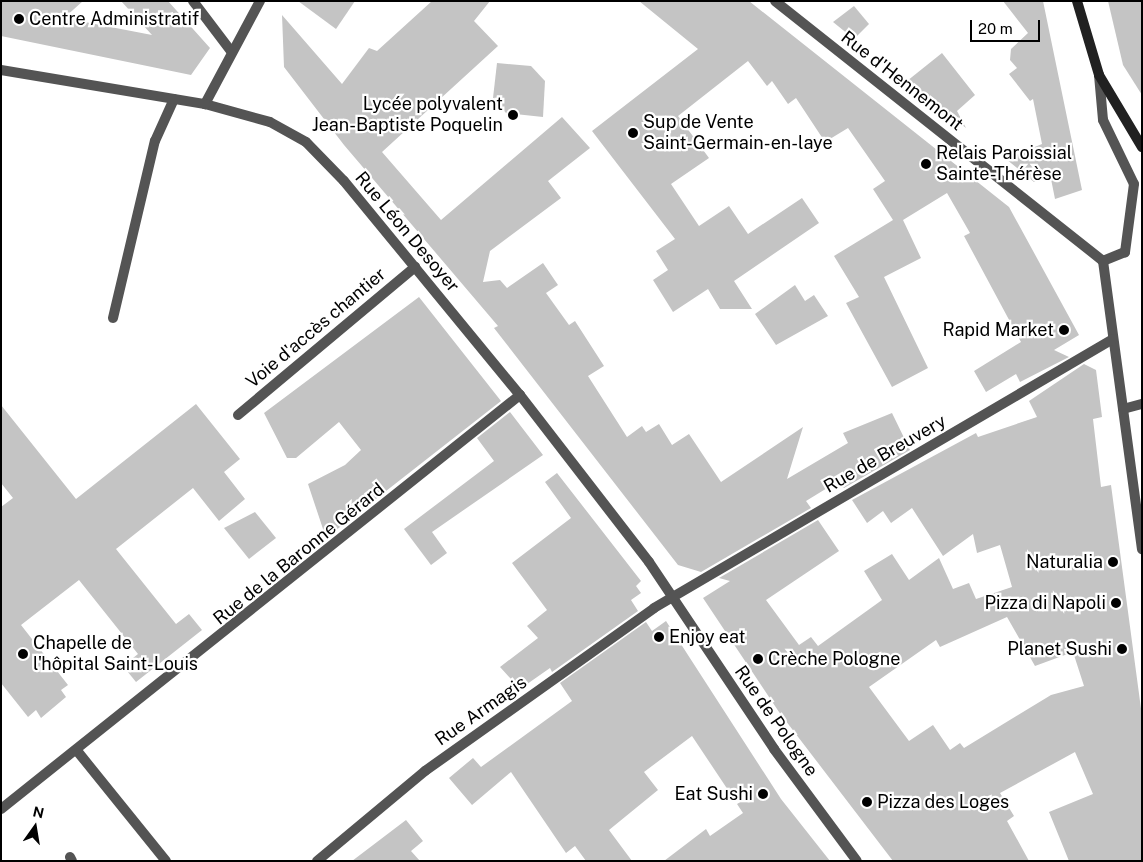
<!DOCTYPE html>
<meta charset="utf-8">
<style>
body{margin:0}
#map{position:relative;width:1143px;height:862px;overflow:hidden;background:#fff;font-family:"Public Sans",sans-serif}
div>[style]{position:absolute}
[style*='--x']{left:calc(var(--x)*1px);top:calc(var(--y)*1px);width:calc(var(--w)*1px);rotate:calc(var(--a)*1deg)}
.building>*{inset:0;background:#c4c4c4}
.service>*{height:10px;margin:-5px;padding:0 5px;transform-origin:5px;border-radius:5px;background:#545454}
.minor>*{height:10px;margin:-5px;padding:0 5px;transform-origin:5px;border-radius:5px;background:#545454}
.tertiary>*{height:10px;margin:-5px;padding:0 5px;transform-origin:5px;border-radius:5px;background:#545454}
.secondary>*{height:10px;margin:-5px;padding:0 5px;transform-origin:5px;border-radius:5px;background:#212121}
.dots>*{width:14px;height:14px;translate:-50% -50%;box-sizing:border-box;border:2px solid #fff;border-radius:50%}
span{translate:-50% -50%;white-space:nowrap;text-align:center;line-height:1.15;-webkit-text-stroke:4.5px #fff;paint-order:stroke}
.poi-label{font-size:18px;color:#000}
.left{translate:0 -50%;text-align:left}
.right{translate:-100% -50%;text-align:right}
.street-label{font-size:18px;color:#000}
.frame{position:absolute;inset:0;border:2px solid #000;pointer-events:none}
.north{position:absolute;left:10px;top:802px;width:50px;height:50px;-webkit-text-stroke:4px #fff;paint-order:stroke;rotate:13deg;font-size:14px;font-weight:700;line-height:20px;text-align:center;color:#000}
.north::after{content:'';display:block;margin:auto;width:18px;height:22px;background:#000;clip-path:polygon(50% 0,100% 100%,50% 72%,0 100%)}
.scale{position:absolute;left:970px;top:20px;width:70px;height:22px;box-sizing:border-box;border:2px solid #000;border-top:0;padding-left:6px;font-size:15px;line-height:18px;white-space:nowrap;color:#000;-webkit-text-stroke:4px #fff;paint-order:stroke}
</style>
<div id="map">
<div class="building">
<i style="clip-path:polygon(1px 1px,83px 1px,64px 18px,152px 35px,121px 1px,168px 1px,210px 48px,191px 75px,1px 36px)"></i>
<i style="clip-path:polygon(298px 1px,355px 1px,336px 29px)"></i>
<i style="clip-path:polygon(432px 1px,490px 1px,474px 21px,498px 46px,382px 152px,441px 220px,562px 117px,590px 148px,548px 181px,561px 198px,490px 251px,483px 282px,500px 280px,507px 288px,543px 263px,558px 285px,546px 293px,569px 325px,575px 321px,604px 366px,588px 376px,627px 437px,642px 426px,646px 432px,659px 424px,672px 445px,689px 434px,721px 482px,803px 427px,787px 479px,848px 443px,843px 433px,892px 413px,910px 450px,844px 488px,837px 482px,806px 501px,811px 508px,701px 572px,678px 565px,494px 328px,498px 326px,344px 145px,284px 67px,282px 15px,342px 84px,369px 48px,377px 51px)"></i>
<i style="clip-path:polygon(639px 1px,749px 1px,1009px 207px,1079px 335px,1054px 350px,1069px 357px,1020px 382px,1016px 374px,986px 392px,974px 371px,1021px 342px,964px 236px,970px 233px,947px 193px,903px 220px,921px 258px,884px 277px,928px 368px,892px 387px,846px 303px,859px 297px,834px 256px,893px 220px,873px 189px,885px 181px,848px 128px,825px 142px,796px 98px,788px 104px,772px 81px,767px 86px,748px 61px,678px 116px,709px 158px,671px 184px,699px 226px,729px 206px,748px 234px,802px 198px,819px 223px,734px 281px,752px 309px,720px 309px,708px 289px,673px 312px,653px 280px,668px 270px,656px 251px,675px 239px,592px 131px,698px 49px)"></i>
<i style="clip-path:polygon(1003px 1px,1043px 1px,1082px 190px,1055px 199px,1050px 174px,1034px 182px,1006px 159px,1042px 144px,1033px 99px,1030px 101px,1009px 74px,1017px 68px,1010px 60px,1011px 49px,1028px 33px)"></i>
<i style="clip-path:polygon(1108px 1px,1142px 1px,1142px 95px,1123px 65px)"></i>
<i style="clip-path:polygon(854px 6px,869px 24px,854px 39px,833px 22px)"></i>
<i style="clip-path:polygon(942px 53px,975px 95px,957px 111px,966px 128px,907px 81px)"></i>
<i style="clip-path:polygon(497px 63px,531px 66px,545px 81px,543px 117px,506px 113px,493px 98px)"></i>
<i style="clip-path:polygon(795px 285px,805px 301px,814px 295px,828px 316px,776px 345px,755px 314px)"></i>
<i style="clip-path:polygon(419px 297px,501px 401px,326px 538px,308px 484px,345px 465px,361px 450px,339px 422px,296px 458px,287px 458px,264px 413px)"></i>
<i style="clip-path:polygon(evenodd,1084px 364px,1096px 370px,1102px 417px,1093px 419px,1101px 487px,1111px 485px,1142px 716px,1142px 861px,1069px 861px,1049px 812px,1093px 794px,1075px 752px,1000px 793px,1014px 816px,1007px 821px,1029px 861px,893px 861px,779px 712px,703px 598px,730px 581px,719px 578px,818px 520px,839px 551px,766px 600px,799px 645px,811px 637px,818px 646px,882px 600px,864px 571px,892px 554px,909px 580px,939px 558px,953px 589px,969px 583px,976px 599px,1012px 587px,1000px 545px,977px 553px,973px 534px,943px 556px,912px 508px,891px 523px,883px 511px,867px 523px,852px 500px,976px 433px,978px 437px,1037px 417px,1029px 401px,1084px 364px,1007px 617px,1035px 666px,1073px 652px,1084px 686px,1051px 695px,964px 748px,960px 743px,950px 750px,933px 725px,909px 741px,869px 687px,936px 640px,940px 647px,1007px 617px)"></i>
<i style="clip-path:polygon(196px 404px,240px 459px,224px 472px,245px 499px,219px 521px,193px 488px,116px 549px,176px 624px,189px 614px,202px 630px,136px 682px,123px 666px,138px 654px,79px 580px,21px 625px,68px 685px,61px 690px,66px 697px,41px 718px,36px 710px,28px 717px,1px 683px,1px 507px,13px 498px,1px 483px,1px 405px,76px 499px)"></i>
<i style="clip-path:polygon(510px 412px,543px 455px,432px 532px,447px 553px,431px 565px,404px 529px,494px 461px,477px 438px)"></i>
<i style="clip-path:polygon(557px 473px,641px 581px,636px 586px,641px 593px,631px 600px,638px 611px,552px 672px,550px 668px,520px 689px,500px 667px,538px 638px,527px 626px,547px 610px,512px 563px,571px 518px,545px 482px)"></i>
<i style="clip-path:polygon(255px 512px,276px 538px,249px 559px,224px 528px)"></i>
<i style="clip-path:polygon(666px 621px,781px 799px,830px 861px,664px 861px,706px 829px,710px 836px,743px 813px,737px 804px,742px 801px,734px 799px,692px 736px,644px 772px,658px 790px,609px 830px,632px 861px,586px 861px,575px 846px,566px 853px,511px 772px,472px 805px,449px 778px,473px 758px,481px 767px,572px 701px,560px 683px,646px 622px,652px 631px)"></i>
<i style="clip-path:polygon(406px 820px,423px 841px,411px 851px,420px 861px,352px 861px)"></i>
</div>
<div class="service">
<i style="--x:113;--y:318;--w:182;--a:-76.7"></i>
<i style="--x:155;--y:141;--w:46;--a:-65.7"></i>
<i style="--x:238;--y:415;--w:231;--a:-39.9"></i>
<i style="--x:78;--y:752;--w:140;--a:51.1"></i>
<i style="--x:1;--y:809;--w:664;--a:-38.58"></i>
<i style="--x:70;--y:857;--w:4;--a:63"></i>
</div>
<div class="minor">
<i style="--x:193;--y:1;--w:63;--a:52.8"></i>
<i style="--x:260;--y:1;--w:117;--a:118.1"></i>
<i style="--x:205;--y:104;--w:67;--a:15.5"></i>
<i style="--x:270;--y:122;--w:41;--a:29.1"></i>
<i style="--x:306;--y:142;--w:54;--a:45.7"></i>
<i style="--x:344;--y:181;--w:277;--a:50.6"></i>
<i style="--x:520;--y:395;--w:211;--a:52.3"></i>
<i style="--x:649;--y:562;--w:225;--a:56.2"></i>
<i style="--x:774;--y:749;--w:139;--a:53.5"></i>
<i style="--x:775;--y:1;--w:419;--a:38.4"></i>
<i style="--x:1099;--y:75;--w:45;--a:84.9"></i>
<i style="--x:1103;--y:120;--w:71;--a:64.2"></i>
<i style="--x:1134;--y:184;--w:69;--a:97.5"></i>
<i style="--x:1125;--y:252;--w:24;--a:158"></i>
<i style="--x:1103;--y:261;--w:291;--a:82.3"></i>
<i style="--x:1123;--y:409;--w:20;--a:-15"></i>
<i style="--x:317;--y:861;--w:141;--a:-39.8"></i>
<i style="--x:425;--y:771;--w:281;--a:-35.4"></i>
<i style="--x:654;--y:608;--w:532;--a:-30.37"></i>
</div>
<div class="tertiary">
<i style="--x:1;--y:70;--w:207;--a:9.5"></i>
</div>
<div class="secondary">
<i style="--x:1077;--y:1;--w:77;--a:73.4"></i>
<i style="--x:1099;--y:75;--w:84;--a:59.2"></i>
</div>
<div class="dots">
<i style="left:19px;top:19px;background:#000"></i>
<i style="left:513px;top:115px;background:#000"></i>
<i style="left:633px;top:133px;background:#000"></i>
<i style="left:926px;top:164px;background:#000"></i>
<i style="left:1064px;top:330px;background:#000"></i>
<i style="left:1113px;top:562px;background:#000"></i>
<i style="left:1116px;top:603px;background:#000"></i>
<i style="left:659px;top:637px;background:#000"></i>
<i style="left:1122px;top:649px;background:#000"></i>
<i style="left:23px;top:654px;background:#000"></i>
<i style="left:758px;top:659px;background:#000"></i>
<i style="left:763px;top:794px;background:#000"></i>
<i style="left:867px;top:802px;background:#000"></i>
</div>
<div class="poi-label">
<span class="left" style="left:29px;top:19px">Centre Administratif</span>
<span class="right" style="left:503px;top:115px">Lycée polyvalent<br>Jean-Baptiste Poquelin</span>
<span class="left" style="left:643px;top:133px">Sup de Vente<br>Saint-Germain-en-laye</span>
<span class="left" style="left:936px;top:164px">Relais Paroissial<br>Sainte-Thérèse</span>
<span class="right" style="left:1054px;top:330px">Rapid Market</span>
<span class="right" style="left:1103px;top:562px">Naturalia</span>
<span class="right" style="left:1106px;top:603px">Pizza di Napoli</span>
<span class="left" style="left:669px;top:637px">Enjoy eat</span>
<span class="left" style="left:33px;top:654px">Chapelle de<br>l'hôpital Saint-Louis</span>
<span class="right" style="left:1112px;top:649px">Planet Sushi</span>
<span class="left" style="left:768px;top:659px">Crèche Pologne</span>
<span class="right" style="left:753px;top:794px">Eat Sushi</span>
<span class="left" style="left:877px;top:802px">Pizza des Loges</span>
</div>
<div class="street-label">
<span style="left:902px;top:81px;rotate:38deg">Rue d'Hennemont</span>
<span style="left:407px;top:232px;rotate:50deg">Rue Léon Desoyer</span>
<span style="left:316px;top:328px;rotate:-40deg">Voie d'accès chantier</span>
<span style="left:885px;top:454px;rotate:-30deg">Rue de Breuvery</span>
<span style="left:299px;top:554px;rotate:-39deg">Rue de la Baronne Gérard</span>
<span style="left:481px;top:711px;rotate:-35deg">Rue Armagis</span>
<span style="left:776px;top:721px;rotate:55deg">Rue de Pologne</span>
</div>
<div class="frame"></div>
<div class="north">N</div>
<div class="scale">20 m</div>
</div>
